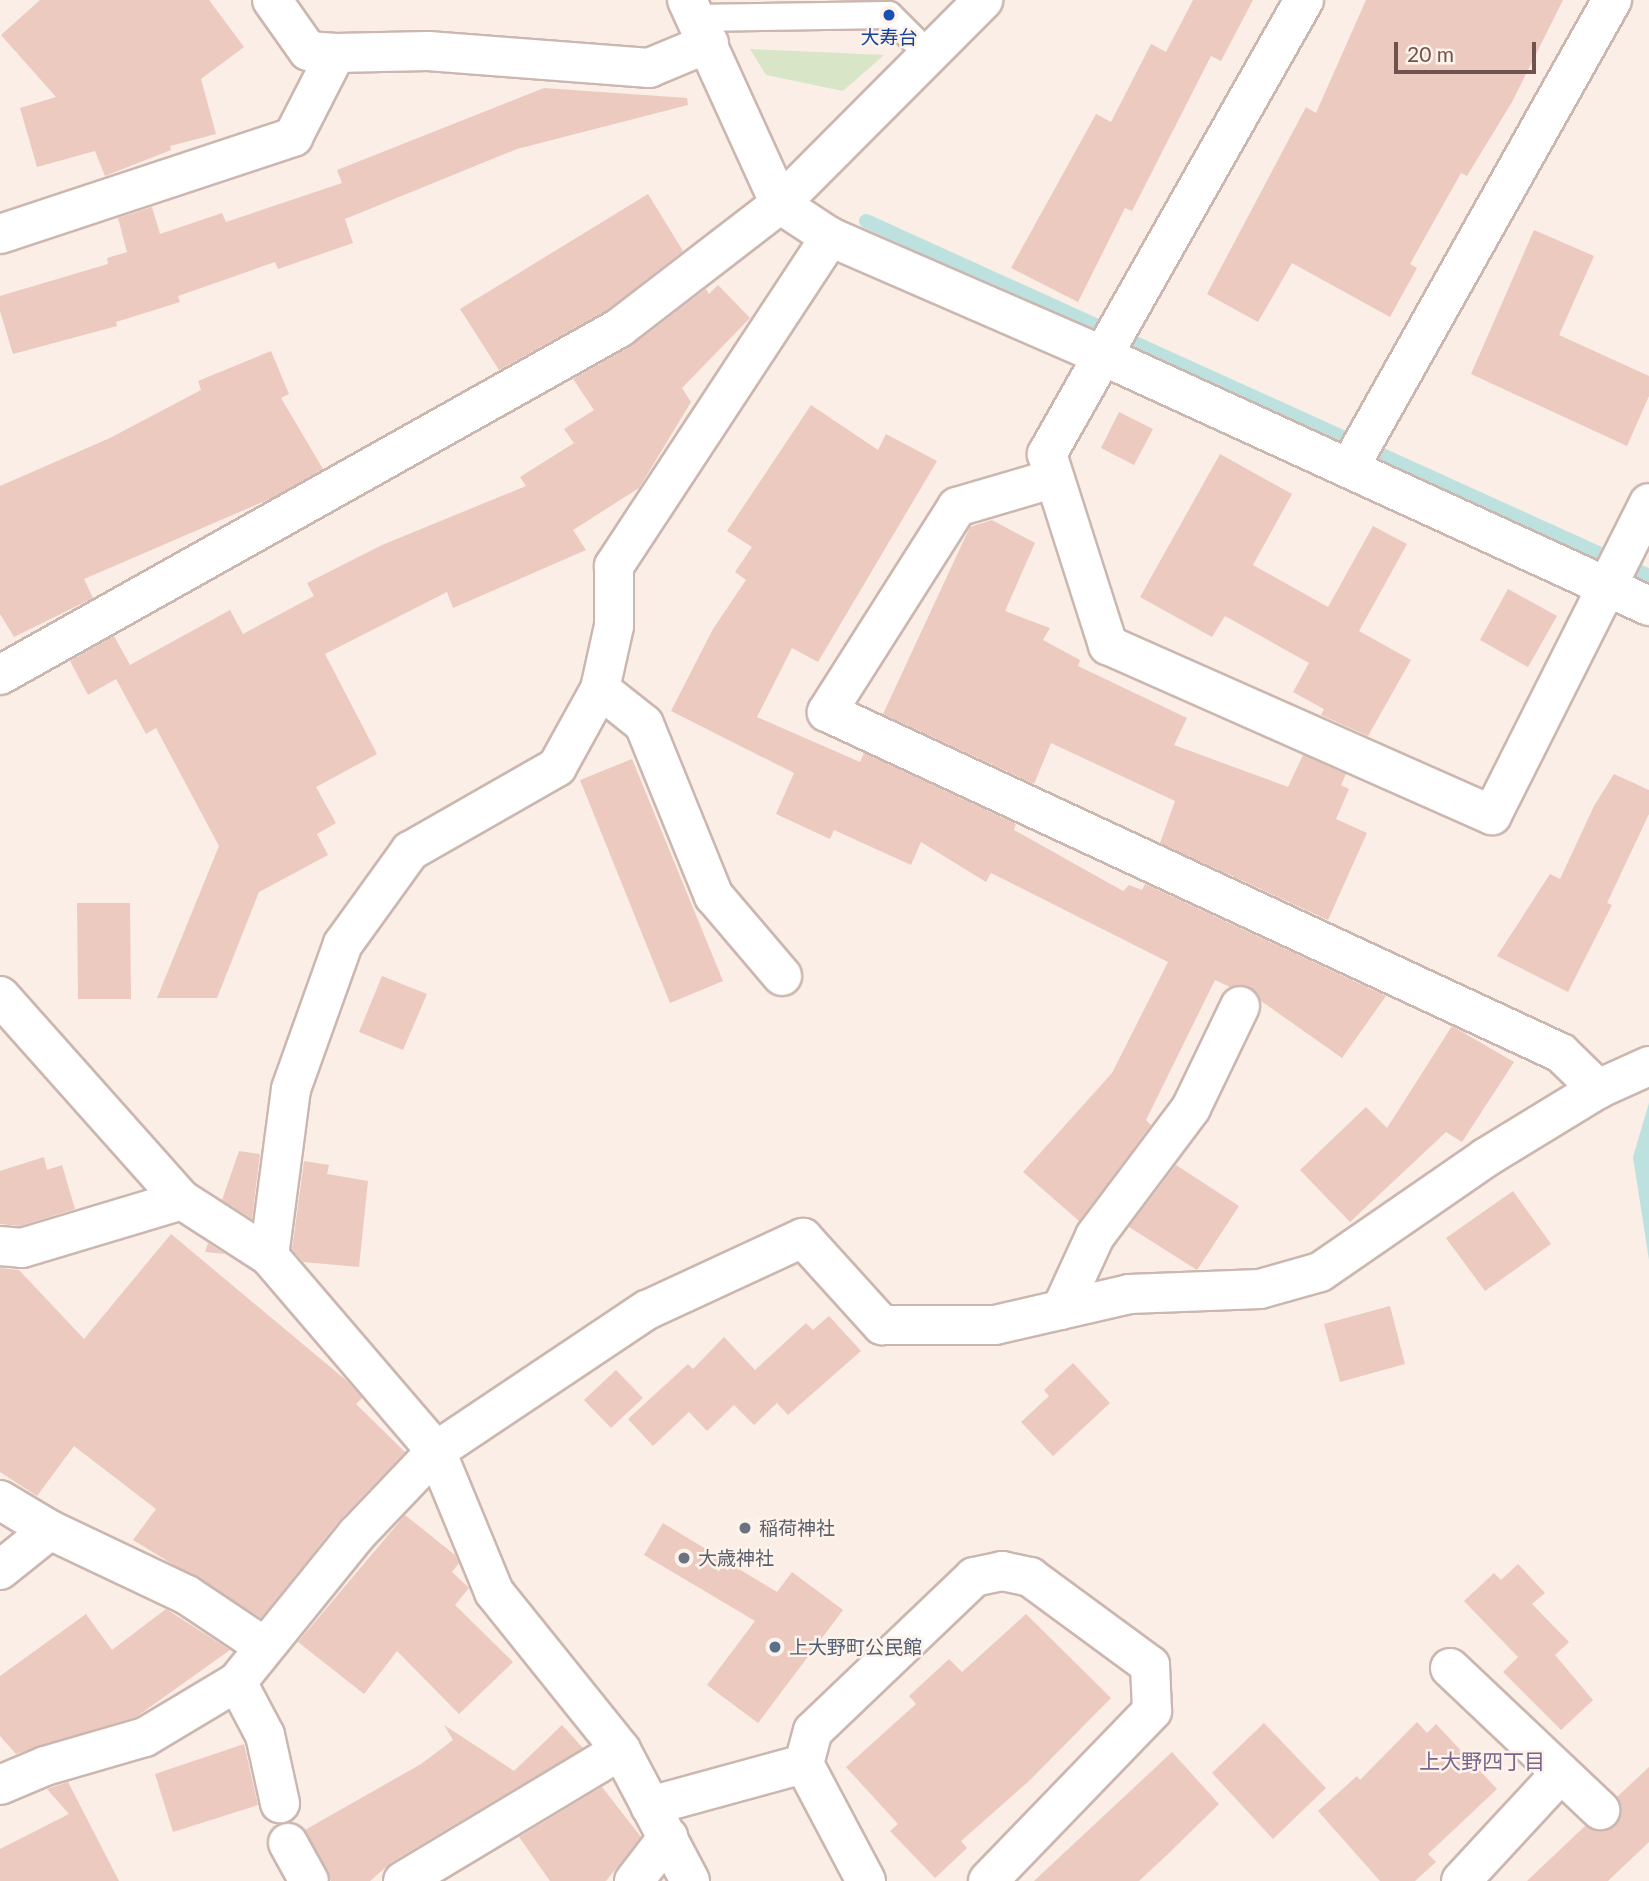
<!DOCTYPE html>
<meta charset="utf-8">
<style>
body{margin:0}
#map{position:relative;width:1649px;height:1881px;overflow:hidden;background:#faeee6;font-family:Lato,"Noto Sans JP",sans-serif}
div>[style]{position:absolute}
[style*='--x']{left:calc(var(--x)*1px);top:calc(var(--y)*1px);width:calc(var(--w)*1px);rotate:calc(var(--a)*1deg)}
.green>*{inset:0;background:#d8e5c6}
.water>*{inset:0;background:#bce1df}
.stream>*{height:14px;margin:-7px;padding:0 7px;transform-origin:7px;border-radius:7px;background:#bce1df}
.building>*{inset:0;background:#eccac0}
.roads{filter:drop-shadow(2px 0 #ccb7b0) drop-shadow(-2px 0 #ccb7b0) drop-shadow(0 2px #ccb7b0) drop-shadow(0 -2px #ccb7b0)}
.service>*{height:26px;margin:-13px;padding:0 13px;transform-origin:13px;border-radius:13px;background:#fff}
.minor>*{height:38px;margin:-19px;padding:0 19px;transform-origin:19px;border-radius:19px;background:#fff}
.dots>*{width:19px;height:19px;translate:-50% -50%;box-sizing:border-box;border:4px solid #fdf3eb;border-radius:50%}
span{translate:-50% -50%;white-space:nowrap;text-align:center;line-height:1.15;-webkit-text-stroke:5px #fdf3eb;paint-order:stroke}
.transit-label{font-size:19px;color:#164399}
.worship-label{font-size:19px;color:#5b616d}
.left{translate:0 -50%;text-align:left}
.service-label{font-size:19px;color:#4e5e75}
.neighbourhood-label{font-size:21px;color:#78668c}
.scale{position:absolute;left:1394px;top:42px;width:142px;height:32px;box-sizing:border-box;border:4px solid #70534e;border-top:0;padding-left:9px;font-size:21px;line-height:24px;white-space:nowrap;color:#70534e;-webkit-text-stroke:5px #fdf3eb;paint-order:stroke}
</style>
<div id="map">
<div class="green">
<i style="clip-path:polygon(750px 49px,884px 55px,843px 91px,766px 75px)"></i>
</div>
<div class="water">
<i style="clip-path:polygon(1649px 1103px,1649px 1260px,1633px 1157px)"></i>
</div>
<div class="stream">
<i style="--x:866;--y:221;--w:860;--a:24.39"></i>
</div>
<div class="building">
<i style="clip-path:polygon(40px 0,209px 0,244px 47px,201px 79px,216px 134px,170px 146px,171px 150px,105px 176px,95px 151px,37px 167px,20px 108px,56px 97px,1px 35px)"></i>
<i style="clip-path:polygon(1193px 0,1253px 0,1221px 61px,1211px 56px,1132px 211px,1125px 208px,1078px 302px,1011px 268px,1096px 114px,1111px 122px,1151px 44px,1166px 52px)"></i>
<i style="clip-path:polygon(1366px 0,1563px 0,1512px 102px,1467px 176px,1461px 173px,1410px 264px,1417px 268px,1390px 317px,1292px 263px,1258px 322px,1207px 294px,1306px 107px,1316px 113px)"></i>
<i style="clip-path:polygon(544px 88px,687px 98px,688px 105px,517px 149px,345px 219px,353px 243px,278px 269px,275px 262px,178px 296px,180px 302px,116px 322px,117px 326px,13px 354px,0 311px,0 296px,108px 264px,107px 258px,127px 252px,118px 218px,152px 207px,160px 234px,222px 213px,226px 222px,342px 183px,337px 170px)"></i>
<i style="clip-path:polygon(648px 194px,683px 251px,607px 310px,499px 370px,460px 309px)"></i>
<i style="clip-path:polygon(1534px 230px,1594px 256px,1559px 335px,1649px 376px,1649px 396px,1627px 446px,1471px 374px)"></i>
<i style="clip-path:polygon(718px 285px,750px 318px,682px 388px,691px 402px,639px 488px,573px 530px,586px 550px,453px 608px,447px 592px,325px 654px,377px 754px,316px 787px,336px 823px,317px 834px,328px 855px,259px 892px,217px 998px,157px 998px,219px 846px,156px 728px,146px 734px,116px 679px,88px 695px,70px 661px,114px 636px,130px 665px,230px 610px,243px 634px,314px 596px,307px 583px,382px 545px,526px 486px,520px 477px,574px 443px,564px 429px,594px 410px,573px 379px,630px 347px,706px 289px,709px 294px)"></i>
<i style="clip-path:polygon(271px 351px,289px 394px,281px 398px,323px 469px,272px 498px,84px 579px,93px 598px,14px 637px,0 614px,0 486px,110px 438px,201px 390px,198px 381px)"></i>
<i style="clip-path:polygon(811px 405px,878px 450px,886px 434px,937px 461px,818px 662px,792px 648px,757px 717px,860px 762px,864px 753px,1016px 824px,1014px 830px,1123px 891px,1129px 885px,1142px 890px,1145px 884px,1386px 996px,1342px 1058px,1261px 1001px,1250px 987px,1230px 987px,1215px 980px,1146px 1120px,1151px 1125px,1079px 1221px,1023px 1172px,1112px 1073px,1168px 962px,991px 873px,986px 882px,921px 842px,911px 865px,834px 830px,830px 839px,776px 814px,794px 773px,671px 711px,713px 629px,746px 580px,735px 572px,752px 547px,727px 531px)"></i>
<i style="clip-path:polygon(1119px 412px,1153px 429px,1134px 465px,1101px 448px)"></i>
<i style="clip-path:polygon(1220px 454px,1292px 494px,1253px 565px,1328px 607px,1373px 526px,1407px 544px,1359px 631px,1411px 660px,1368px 736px,1321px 715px,1324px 709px,1293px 692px,1309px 663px,1225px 616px,1212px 637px,1140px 597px)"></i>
<i style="clip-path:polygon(992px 520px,1035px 543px,1005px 611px,1050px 628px,1043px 640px,1080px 660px,1078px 666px,1187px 718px,1174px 745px,1288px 787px,1303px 755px,1346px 774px,1341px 785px,1349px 789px,1336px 819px,1367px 833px,1328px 920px,1160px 843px,1175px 801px,1051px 743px,1034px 784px,883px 714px,970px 527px)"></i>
<i style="clip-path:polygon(1508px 589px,1557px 616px,1528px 667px,1480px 640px)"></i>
<i style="clip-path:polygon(632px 759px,723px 981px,670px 1003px,580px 780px)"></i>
<i style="clip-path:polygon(1614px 774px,1649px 790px,1649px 814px,1607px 903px,1612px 905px,1568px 992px,1497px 956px,1550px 874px,1560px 879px,1594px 806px)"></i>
<i style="clip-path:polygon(77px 903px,130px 903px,131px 999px,78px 999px)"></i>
<i style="clip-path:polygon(382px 976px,427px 994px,403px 1050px,359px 1032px)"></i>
<i style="clip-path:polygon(1452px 1026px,1514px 1062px,1462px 1142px,1446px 1132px,1350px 1222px,1300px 1170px,1366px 1107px,1387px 1128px)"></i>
<i style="clip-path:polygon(239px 1151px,260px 1154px,252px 1219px,222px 1200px)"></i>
<i style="clip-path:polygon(44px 1157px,47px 1170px,62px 1165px,75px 1209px,20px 1226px,0 1224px,0 1171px)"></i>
<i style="clip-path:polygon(304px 1161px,329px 1165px,327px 1174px,368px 1181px,359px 1267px,303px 1262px,292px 1249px)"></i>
<i style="clip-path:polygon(1176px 1165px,1239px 1206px,1197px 1270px,1129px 1227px)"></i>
<i style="clip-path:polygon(1513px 1191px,1551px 1244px,1485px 1291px,1446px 1238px)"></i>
<i style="clip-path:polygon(171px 1234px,347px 1381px,362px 1398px,356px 1404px,405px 1452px,339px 1521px,261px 1618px,133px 1540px,156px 1509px,74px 1446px,37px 1496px,0 1472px,0 1268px,19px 1270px,84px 1339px)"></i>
<i style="clip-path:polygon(208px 1243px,225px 1254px,205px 1252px)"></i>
<i style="clip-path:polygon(1390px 1306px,1405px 1364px,1340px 1382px,1324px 1324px)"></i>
<i style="clip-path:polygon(829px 1316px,861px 1351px,788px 1415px,777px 1403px,754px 1425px,734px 1405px,707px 1431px,689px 1412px,653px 1446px,628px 1419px,688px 1364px,693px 1369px,724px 1337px,755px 1370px,806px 1323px,813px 1330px)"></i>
<i style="clip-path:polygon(1073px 1363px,1110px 1403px,1053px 1456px,1021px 1422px,1049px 1396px,1044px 1390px)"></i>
<i style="clip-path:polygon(616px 1370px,643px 1398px,611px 1428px,584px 1400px)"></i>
<i style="clip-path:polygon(405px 1515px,455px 1555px,459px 1563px,452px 1572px,469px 1588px,455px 1605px,513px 1662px,459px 1714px,397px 1651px,364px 1694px,298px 1642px)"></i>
<i style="clip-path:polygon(663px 1523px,777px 1592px,792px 1572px,843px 1610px,758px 1723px,707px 1685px,755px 1621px,644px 1555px)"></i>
<i style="clip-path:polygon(1518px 1564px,1545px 1593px,1532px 1604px,1569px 1642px,1555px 1655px,1593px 1700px,1561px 1730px,1503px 1672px,1518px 1657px,1464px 1601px,1494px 1573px,1501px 1580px)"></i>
<i style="clip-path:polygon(166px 1609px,230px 1650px,136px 1717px,16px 1754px,0 1736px,0 1676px,86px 1614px,112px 1650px)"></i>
<i style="clip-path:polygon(1026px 1614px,1111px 1698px,1029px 1781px,961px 1841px,967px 1848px,935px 1878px,890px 1831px,898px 1824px,846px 1767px,916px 1704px,909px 1696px,949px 1659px,962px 1672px)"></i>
<i style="clip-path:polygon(1417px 1722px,1427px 1733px,1436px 1724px,1497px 1789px,1428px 1854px,1436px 1862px,1415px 1881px,1380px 1881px,1318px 1811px,1357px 1776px,1360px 1780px)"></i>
<i style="clip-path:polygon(1264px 1723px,1326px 1788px,1273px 1839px,1212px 1773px)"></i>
<i style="clip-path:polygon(444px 1725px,514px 1771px,562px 1725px,583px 1748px,392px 1862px,370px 1881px,331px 1881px,305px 1830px,421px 1764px,453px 1740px)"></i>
<i style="clip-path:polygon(244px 1744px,258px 1805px,173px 1832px,155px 1774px)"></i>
<i style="clip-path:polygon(1172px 1752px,1219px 1804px,1168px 1854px,1139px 1881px,1034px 1881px)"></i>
<i style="clip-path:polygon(1649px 1767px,1649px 1842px,1608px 1881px,1527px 1881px,1585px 1826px,1596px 1831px,1615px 1825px,1621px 1814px,1617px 1797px)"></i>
<i style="clip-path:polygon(68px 1782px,119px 1881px,0 1881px,0 1849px,69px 1814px,47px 1789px)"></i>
<i style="clip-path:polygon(602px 1787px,641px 1837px,606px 1881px,550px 1881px,519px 1837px)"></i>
</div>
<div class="roads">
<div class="service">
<i style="--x:696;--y:18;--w:193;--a:-0.9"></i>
<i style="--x:889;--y:15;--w:57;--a:45"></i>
</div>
<div class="minor">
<i style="--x:272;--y:0;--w:62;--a:54.8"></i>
<i style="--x:308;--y:51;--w:28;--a:4"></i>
<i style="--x:687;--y:0;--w:224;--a:65.5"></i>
<i style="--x:780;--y:204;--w:60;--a:33.4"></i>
<i style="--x:830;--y:237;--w:296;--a:23.5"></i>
<i style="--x:1101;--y:355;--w:603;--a:24.61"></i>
<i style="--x:1304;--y:0;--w:522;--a:119.51"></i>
<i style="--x:1047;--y:454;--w:201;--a:72.3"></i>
<i style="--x:1108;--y:645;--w:420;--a:23.9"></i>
<i style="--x:1492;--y:815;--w:349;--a:-63.3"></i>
<i style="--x:0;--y:234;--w:309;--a:-18.3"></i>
<i style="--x:293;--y:137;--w:94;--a:-62.9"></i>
<i style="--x:336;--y:53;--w:92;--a:-1.2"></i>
<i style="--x:428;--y:51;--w:222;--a:4.4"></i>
<i style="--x:649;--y:68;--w:65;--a:-22.6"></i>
<i style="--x:1349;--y:468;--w:537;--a:-60.67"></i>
<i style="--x:1052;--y:479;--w:99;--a:163.6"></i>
<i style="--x:957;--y:507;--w:243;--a:122.4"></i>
<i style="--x:827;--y:712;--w:809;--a:24.92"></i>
<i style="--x:1561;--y:1053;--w:52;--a:44.2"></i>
<i style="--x:0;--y:675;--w:710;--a:-29.27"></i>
<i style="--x:619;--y:328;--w:203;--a:-37.6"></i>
<i style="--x:780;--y:204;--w:288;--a:-45.1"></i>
<i style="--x:600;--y:689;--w:56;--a:38.5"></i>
<i style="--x:644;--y:724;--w:186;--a:67.9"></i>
<i style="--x:714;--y:896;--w:105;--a:49.6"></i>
<i style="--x:0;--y:996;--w:273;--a:48.3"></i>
<i style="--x:182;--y:1200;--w:103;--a:32.8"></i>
<i style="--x:269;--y:1256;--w:257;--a:49.4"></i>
<i style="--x:436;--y:1451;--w:152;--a:67.6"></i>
<i style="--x:494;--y:1592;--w:203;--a:51.2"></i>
<i style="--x:621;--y:1750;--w:148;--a:62.2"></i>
<i style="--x:0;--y:1246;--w:22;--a:5"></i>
<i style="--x:22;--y:1248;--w:167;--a:-16.7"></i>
<i style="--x:269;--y:1256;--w:168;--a:-82.5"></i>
<i style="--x:291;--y:1089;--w:154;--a:-70.3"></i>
<i style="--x:343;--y:944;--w:115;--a:-54.2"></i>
<i style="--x:410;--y:851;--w:169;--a:-29.7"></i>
<i style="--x:557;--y:767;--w:89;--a:-61.1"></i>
<i style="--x:600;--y:689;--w:65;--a:-77.5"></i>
<i style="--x:614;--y:626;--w:60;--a:-90"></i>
<i style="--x:614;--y:566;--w:394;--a:-56.7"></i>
<i style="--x:1061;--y:1310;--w:81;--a:-65.3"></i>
<i style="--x:1095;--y:1236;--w:160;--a:-53.1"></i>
<i style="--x:1191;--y:1108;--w:113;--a:-64.3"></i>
<i style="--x:0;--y:1500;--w:58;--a:31"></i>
<i style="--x:50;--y:1530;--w:152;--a:25.4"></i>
<i style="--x:187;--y:1595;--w:90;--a:33.7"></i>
<i style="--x:0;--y:1570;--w:64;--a:-38.7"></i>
<i style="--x:1450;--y:1668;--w:207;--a:43.4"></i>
<i style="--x:237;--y:1682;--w:60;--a:62.2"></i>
<i style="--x:265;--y:1735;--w:70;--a:77.6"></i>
<i style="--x:0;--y:1785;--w:49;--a:-22.9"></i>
<i style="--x:45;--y:1766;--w:104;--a:-16.2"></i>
<i style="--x:145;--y:1737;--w:107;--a:-30.9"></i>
<i style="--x:237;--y:1682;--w:189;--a:-51"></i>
<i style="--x:356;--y:1535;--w:116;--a:-46.4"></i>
<i style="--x:436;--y:1451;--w:254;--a:-33.8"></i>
<i style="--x:647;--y:1310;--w:172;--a:-24.8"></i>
<i style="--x:803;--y:1238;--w:118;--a:47.8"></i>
<i style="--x:882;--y:1325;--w:113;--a:0"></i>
<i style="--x:995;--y:1325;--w:138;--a:-13"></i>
<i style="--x:1129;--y:1294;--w:131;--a:-2.2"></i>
<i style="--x:1260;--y:1289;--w:62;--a:-15.8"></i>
<i style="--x:1320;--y:1272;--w:201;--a:-34.6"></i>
<i style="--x:1485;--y:1158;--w:132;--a:-31.4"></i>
<i style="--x:1598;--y:1089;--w:56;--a:-24.3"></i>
<i style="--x:650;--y:1806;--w:160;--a:-15.3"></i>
<i style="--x:288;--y:1843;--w:43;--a:61.1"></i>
<i style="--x:403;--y:1881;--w:254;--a:-31"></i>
<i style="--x:634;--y:1881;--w:56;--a:-52.3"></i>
<i style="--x:866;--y:1881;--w:132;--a:-117.9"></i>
<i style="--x:804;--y:1764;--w:34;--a:-75"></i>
<i style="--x:813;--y:1731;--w:223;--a:-43.7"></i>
<i style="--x:974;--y:1577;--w:29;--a:-12"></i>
<i style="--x:1002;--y:1571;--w:29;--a:12"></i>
<i style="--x:1030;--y:1577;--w:149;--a:36.3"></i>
<i style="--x:1150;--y:1665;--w:46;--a:87.5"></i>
<i style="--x:1152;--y:1711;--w:236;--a:134"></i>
<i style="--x:1461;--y:1881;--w:147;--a:-47.2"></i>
</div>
</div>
<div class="dots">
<i style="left:889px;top:15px;background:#1a4fb4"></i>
<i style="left:745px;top:1528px;background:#6b7280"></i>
<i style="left:684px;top:1558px;background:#6b7280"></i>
<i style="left:775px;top:1647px;background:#5c6f8a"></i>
</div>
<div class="transit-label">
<span style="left:889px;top:37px">大寿台</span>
</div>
<div class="worship-label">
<span class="left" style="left:759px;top:1528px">稲荷神社</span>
<span class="left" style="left:698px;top:1558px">大歳神社</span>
</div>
<div class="service-label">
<span class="left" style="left:789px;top:1647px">上大野町公民館</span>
</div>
<div class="neighbourhood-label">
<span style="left:1482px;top:1761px">上大野四丁目</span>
</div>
<div class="scale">20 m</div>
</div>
